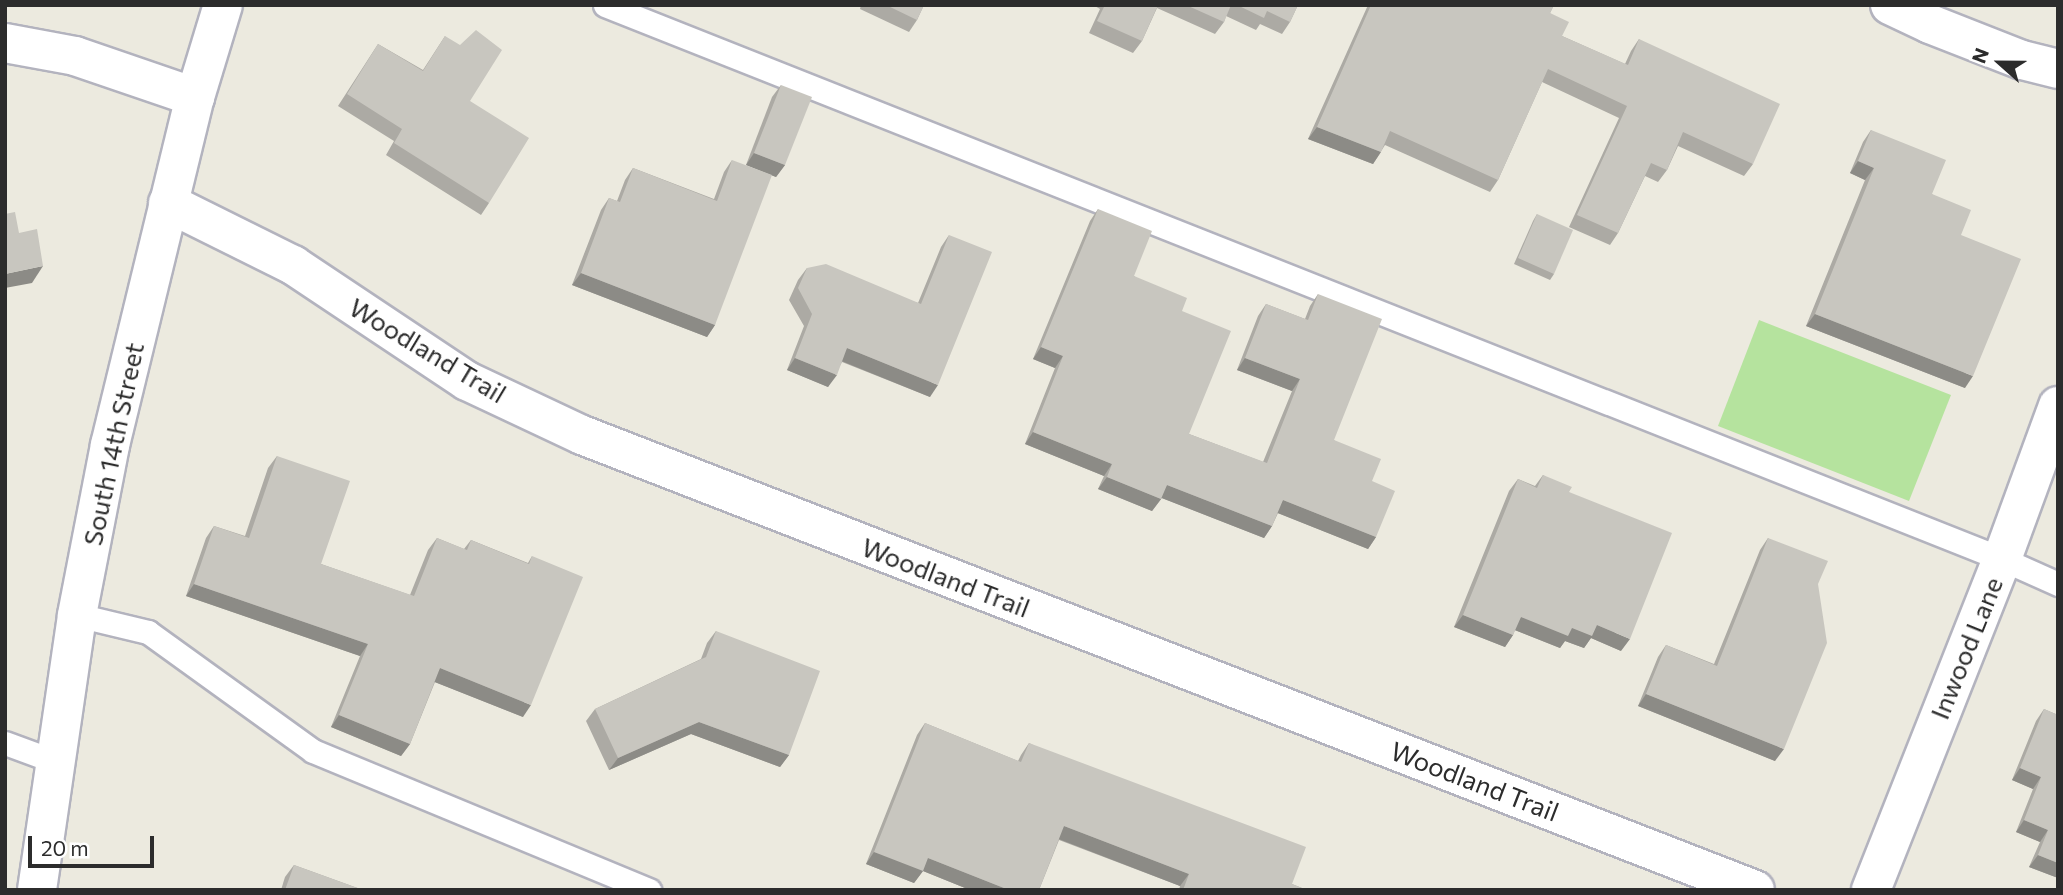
<!DOCTYPE html>
<style>
body{margin:0}
#map{position:relative;width:2063px;height:895px;overflow:hidden;background:#eceadf;font-family:Commissioner,sans-serif}
div>[style]{position:absolute}
[style*='--x']{left:calc(var(--x)*1px);top:calc(var(--y)*1px);width:calc(var(--w)*1px);rotate:calc(var(--a)*1deg)}
.pitch>*{inset:0;background:#b5e39e}
.roads{filter:drop-shadow(2px 0 #b3b3be) drop-shadow(-2px 0 #b3b3be) drop-shadow(0 2px #b3b3be) drop-shadow(0 -2px #b3b3be)}
.lane>*{height:23px;margin:-11.5px;padding:0 11.5px;transform-origin:11.5px;border-radius:11.5px;background:#fff}
.street>*{height:38px;margin:-19px;padding:0 19px;transform-origin:19px;border-radius:19px;background:#fff}
.secondary>*{height:38px;margin:-19px;padding:0 19px;transform-origin:19px;border-radius:19px;background:#fff}
.wall>*{inset:0;background:#acaaa4}
.shaded-wall>*{inset:0;background:#8c8b86}
.building>*{inset:0;background:#c8c6bf}
span{translate:-50% -50%;white-space:nowrap;text-align:center;line-height:1.15;-webkit-text-stroke:6px #fff;paint-order:stroke}
.street-label{font-size:26px;color:#2c2c2c}
.frame{position:absolute;inset:0;border:7px solid #2c2c2c;pointer-events:none}
.north{position:absolute;left:1965px;top:28px;width:70px;height:70px;-webkit-text-stroke:5px #fff;paint-order:stroke;rotate:291deg;font-size:19px;font-weight:700;line-height:28px;text-align:center;color:#2c2c2c}
.north::after{content:'';display:block;margin:auto;width:24px;height:32px;background:#2c2c2c;clip-path:polygon(50% 0,100% 100%,50% 72%,0 100%)}
.scale{position:absolute;left:28px;top:836px;width:126px;height:32px;box-sizing:border-box;border:4px solid #2c2c2c;border-top:0;padding-left:9px;font-size:21px;line-height:24px;white-space:nowrap;color:#2c2c2c;-webkit-text-stroke:5px #fff;paint-order:stroke}
</style>
<div id="map">
<div class="pitch">
<i style="clip-path:polygon(1759px 320px,1951px 395px,1909px 501px,1718px 426px)"></i>
</div>
<div class="roads">
<div class="lane">
<i style="--x:605;--y:5;--w:1503;--a:21.63"></i>
<i style="--x:2002;--y:559;--w:61;--a:24.1"></i>
<i style="--x:77;--y:615;--w:73;--a:13.5"></i>
<i style="--x:148;--y:632;--w:203;--a:35.8"></i>
<i style="--x:313;--y:751;--w:364;--a:22.5"></i>
<i style="--x:5;--y:743;--w:52;--a:20.2"></i>
</div>
<div class="street">
<i style="--x:1890;--y:5;--w:44;--a:25.4"></i>
<i style="--x:1930;--y:24;--w:99;--a:21.4"></i>
<i style="--x:2022;--y:60;--w:37;--a:14"></i>
<i style="--x:5;--y:43;--w:71;--a:10.5"></i>
<i style="--x:75;--y:56;--w:127;--a:18.9"></i>
<i style="--x:168;--y:203;--w:140;--a:26.4"></i>
<i style="--x:293;--y:265;--w:209;--a:33.7"></i>
<i style="--x:467;--y:381;--w:127;--a:25.2"></i>
<i style="--x:582;--y:435;--w:1258;--a:21.2"></i>
<i style="--x:1871;--y:890;--w:356;--a:-68.4"></i>
<i style="--x:2002;--y:559;--w:163;--a:-69.9"></i>
</div>
<div class="secondary">
<i style="--x:37;--y:890;--w:278;--a:-81.7"></i>
<i style="--x:77;--y:615;--w:173;--a:-79"></i>
<i style="--x:110;--y:445;--w:358;--a:-76.3"></i>
<i style="--x:195;--y:97;--w:96;--a:-73.1"></i>
</div>
</div>
<div class="wall">
<i style="clip-path:polygon(861px 5px,924px 5px,917px 20px,909px 32px,860px 9px)"></i>
<i style="clip-path:polygon(1093px 5px,1298px 5px,1290px 22px,1282px 34px,1260px 24px,1256px 30px,1226px 16px,1224px 22px,1215px 34px,1157px 8px,1142px 41px,1133px 53px,1089px 33px,1100px 9px)"></i>
<i style="clip-path:polygon(1368px 5px,1554px 5px,1550px 13px,1562px 36px,1625px 64px,1631px 51px,1639px 39px,1753px 164px,1744px 176px,1678px 146px,1667px 170px,1658px 182px,1645px 176px,1618px 233px,1610px 245px,1569px 227px,1619px 118px,1542px 82px,1498px 180px,1490px 192px,1385px 145px,1373px 164px,1308px 139px)"></i>
<i style="clip-path:polygon(445px 36px,470px 101px,489px 203px,481px 215px,386px 155px,394px 141px,338px 106px,378px 44px,423px 70px)"></i>
<i style="clip-path:polygon(781px 85px,785px 165px,776px 177px,746px 165px,772px 97px)"></i>
<i style="clip-path:polygon(1871px 130px,1932px 194px,1961px 235px,1965px 388px,1806px 326px,1865px 180px,1850px 173px,1863px 142px)"></i>
<i style="clip-path:polygon(732px 160px,715px 325px,707px 337px,572px 285px,601px 210px,609px 198px,617px 201px,625px 180px,633px 168px,714px 199px,724px 172px)"></i>
<i style="clip-path:polygon(1098px 209px,1134px 276px,1182px 311px,1189px 434px,1263px 462px,1292px 391px,1237px 370px,1258px 316px,1266px 304px,1305px 319px,1310px 306px,1318px 294px,1334px 440px,1372px 481px,1376px 537px,1368px 549px,1278px 513px,1272px 526px,1264px 538px,1162px 498px,1152px 511px,1098px 489px,1104px 476px,1025px 444px,1055px 368px,1033px 359px,1090px 221px)"></i>
<i style="clip-path:polygon(1537px 214px,1554px 274px,1550px 280px,1514px 264px,1533px 221px)"></i>
<i style="clip-path:polygon(949px 235px,930px 397px,842px 362px,828px 387px,787px 370px,804px 326px,789px 300px,798px 280px,807px 268px,918px 303px,941px 247px)"></i>
<i style="clip-path:polygon(277px 456px,321px 564px,410px 595px,428px 550px,437px 538px,464px 549px,471px 540px,528px 563px,532px 556px,523px 717px,435px 682px,410px 744px,401px 756px,331px 727px,360px 656px,186px 596px,206px 538px,214px 526px,245px 536px,268px 468px)"></i>
<i style="clip-path:polygon(1543px 475px,1569px 492px,1621px 651px,1591px 638px,1584px 648px,1565px 641px,1560px 648px,1515px 630px,1513px 635px,1505px 647px,1454px 627px,1509px 491px,1518px 479px,1535px 486px)"></i>
<i style="clip-path:polygon(1768px 538px,1818px 584px,1775px 761px,1638px 706px,1658px 657px,1666px 645px,1714px 664px,1760px 550px)"></i>
<i style="clip-path:polygon(716px 631px,789px 755px,780px 767px,691px 734px,609px 770px,586px 721px,595px 709px,701px 659px,707px 643px)"></i>
<i style="clip-path:polygon(2044px 709px,2058px 715px,2058px 878px,2029px 867px,2040px 842px,2016px 832px,2033px 789px,2012px 780px,2036px 721px)"></i>
<i style="clip-path:polygon(925px 723px,1018px 761px,1021px 755px,1029px 743px,1292px 884px,1307px 890px,1179px 890px,1180px 886px,1059px 840px,1039px 890px,970px 890px,923px 871px,914px 883px,866px 864px,917px 735px)"></i>
<i style="clip-path:polygon(294px 865px,363px 890px,281px 890px,285px 877px)"></i>
</div>
<div class="shaded-wall">
<i style="clip-path:polygon(1317px 127px,1381px 152px,1373px 164px,1308px 139px)"></i>
<i style="clip-path:polygon(754px 153px,785px 165px,776px 177px,746px 165px)"></i>
<i style="clip-path:polygon(1858px 161px,1874px 168px,1865px 180px,1850px 173px)"></i>
<i style="clip-path:polygon(43px 266px,32px 283px,5px 288px,5px 274px)"></i>
<i style="clip-path:polygon(581px 273px,715px 325px,707px 337px,572px 285px)"></i>
<i style="clip-path:polygon(1815px 314px,1973px 376px,1965px 388px,1806px 326px)"></i>
<i style="clip-path:polygon(1041px 347px,1063px 356px,1055px 368px,1033px 359px)"></i>
<i style="clip-path:polygon(847px 348px,938px 385px,930px 397px,839px 360px)"></i>
<i style="clip-path:polygon(795px 358px,837px 375px,828px 387px,787px 370px)"></i>
<i style="clip-path:polygon(1245px 358px,1300px 379px,1292px 391px,1237px 370px)"></i>
<i style="clip-path:polygon(1033px 432px,1112px 464px,1104px 476px,1025px 444px)"></i>
<i style="clip-path:polygon(1107px 477px,1161px 499px,1152px 511px,1098px 489px)"></i>
<i style="clip-path:polygon(1167px 485px,1272px 526px,1264px 538px,1159px 497px)"></i>
<i style="clip-path:polygon(1283px 500px,1376px 537px,1368px 549px,1275px 512px)"></i>
<i style="clip-path:polygon(194px 584px,368px 644px,360px 656px,186px 596px)"></i>
<i style="clip-path:polygon(1463px 615px,1513px 635px,1505px 647px,1454px 627px)"></i>
<i style="clip-path:polygon(1521px 617px,1572px 628px,1597px 625px,1630px 639px,1621px 651px,1591px 638px,1584px 648px,1565px 641px,1560px 648px,1512px 629px)"></i>
<i style="clip-path:polygon(440px 668px,531px 705px,523px 717px,432px 681px)"></i>
<i style="clip-path:polygon(1646px 694px,1784px 749px,1775px 761px,1638px 706px)"></i>
<i style="clip-path:polygon(339px 715px,410px 744px,401px 756px,331px 727px)"></i>
<i style="clip-path:polygon(699px 722px,789px 755px,780px 767px,691px 734px,609px 770px,618px 758px)"></i>
<i style="clip-path:polygon(2020px 768px,2041px 777px,2033px 789px,2012px 780px)"></i>
<i style="clip-path:polygon(2024px 820px,2048px 830px,2040px 842px,2016px 832px)"></i>
<i style="clip-path:polygon(1064px 826px,1189px 874px,1180px 886px,1056px 838px)"></i>
<i style="clip-path:polygon(874px 852px,928px 858px,1009px 890px,970px 890px,923px 871px,914px 883px,866px 864px)"></i>
<i style="clip-path:polygon(2038px 855px,2058px 863px,2058px 878px,2029px 867px)"></i>
</div>
<div class="building">
<i style="clip-path:polygon(886px 5px,924px 5px,917px 20px)"></i>
<i style="clip-path:polygon(1105px 5px,1158px 5px,1142px 41px,1097px 21px)"></i>
<i style="clip-path:polygon(1186px 5px,1231px 5px,1224px 22px)"></i>
<i style="clip-path:polygon(1237px 5px,1298px 5px,1290px 22px,1267px 11px,1264px 18px)"></i>
<i style="clip-path:polygon(1371px 5px,1554px 5px,1550px 13px,1569px 22px,1562px 36px,1628px 65px,1639px 39px,1780px 104px,1753px 164px,1683px 132px,1667px 170px,1651px 163px,1618px 233px,1577px 215px,1627px 106px,1548px 69px,1498px 180px,1390px 131px,1381px 152px,1317px 127px)"></i>
<i style="clip-path:polygon(476px 30px,502px 50px,470px 101px,529px 138px,489px 203px,394px 143px,402px 129px,347px 94px,378px 44px,423px 71px,445px 36px,460px 45px)"></i>
<i style="clip-path:polygon(781px 85px,812px 97px,785px 165px,754px 153px)"></i>
<i style="clip-path:polygon(1871px 130px,1946px 160px,1932px 194px,1971px 210px,1961px 235px,2021px 259px,1973px 376px,1815px 314px,1874px 168px,1858px 161px)"></i>
<i style="clip-path:polygon(732px 160px,772px 175px,715px 325px,581px 273px,609px 198px,620px 202px,633px 168px,717px 201px)"></i>
<i style="clip-path:polygon(1098px 209px,1152px 231px,1134px 276px,1187px 298px,1182px 311px,1231px 331px,1189px 434px,1267px 463px,1300px 379px,1245px 358px,1266px 304px,1308px 320px,1318px 294px,1382px 319px,1334px 440px,1381px 459px,1372px 481px,1395px 491px,1376px 537px,1283px 500px,1272px 526px,1167px 485px,1161px 499px,1107px 477px,1112px 464px,1033px 432px,1063px 356px,1041px 347px)"></i>
<i style="clip-path:polygon(15px 212px,19px 233px,37px 229px,43px 266px,5px 274px,5px 214px)"></i>
<i style="clip-path:polygon(1537px 214px,1573px 230px,1554px 274px,1518px 258px)"></i>
<i style="clip-path:polygon(949px 235px,992px 252px,938px 385px,847px 348px,837px 375px,795px 358px,812px 314px,798px 288px,807px 268px,826px 264px,921px 304px)"></i>
<i style="clip-path:polygon(277px 456px,350px 481px,321px 564px,414px 596px,437px 538px,467px 550px,471px 540px,529px 564px,532px 556px,583px 577px,531px 705px,440px 668px,410px 744px,339px 715px,368px 644px,194px 584px,214px 526px,249px 538px)"></i>
<i style="clip-path:polygon(1543px 475px,1572px 487px,1569px 492px,1672px 533px,1630px 639px,1597px 625px,1592px 636px,1572px 628px,1568px 636px,1521px 617px,1513px 635px,1463px 615px,1518px 479px,1537px 488px)"></i>
<i style="clip-path:polygon(1768px 538px,1828px 561px,1818px 584px,1827px 643px,1784px 749px,1646px 694px,1666px 645px,1717px 666px)"></i>
<i style="clip-path:polygon(716px 631px,820px 671px,789px 755px,699px 722px,618px 758px,595px 709px,706px 657px)"></i>
<i style="clip-path:polygon(2044px 709px,2058px 715px,2058px 863px,2038px 855px,2048px 830px,2024px 820px,2041px 777px,2020px 768px)"></i>
<i style="clip-path:polygon(925px 723px,1021px 762px,1029px 743px,1306px 847px,1292px 884px,1307px 890px,1183px 890px,1189px 874px,1064px 826px,1039px 890px,1009px 890px,928px 858px,923px 871px,874px 852px)"></i>
<i style="clip-path:polygon(294px 865px,363px 890px,285px 890px)"></i>
</div>
<div class="street-label">
<span style="left:428px;top:350px;rotate:31deg">Woodland Trail</span>
<span style="left:113px;top:444px;rotate:-78deg">South 14th Street</span>
<span style="left:946px;top:577px;rotate:21deg">Woodland Trail</span>
<span style="left:1966px;top:648px;rotate:-68deg">Inwood Lane</span>
<span style="left:1475px;top:781px;rotate:21deg">Woodland Trail</span>
</div>
<div class="frame"></div>
<div class="north">N</div>
<div class="scale">20 m</div>
</div>
